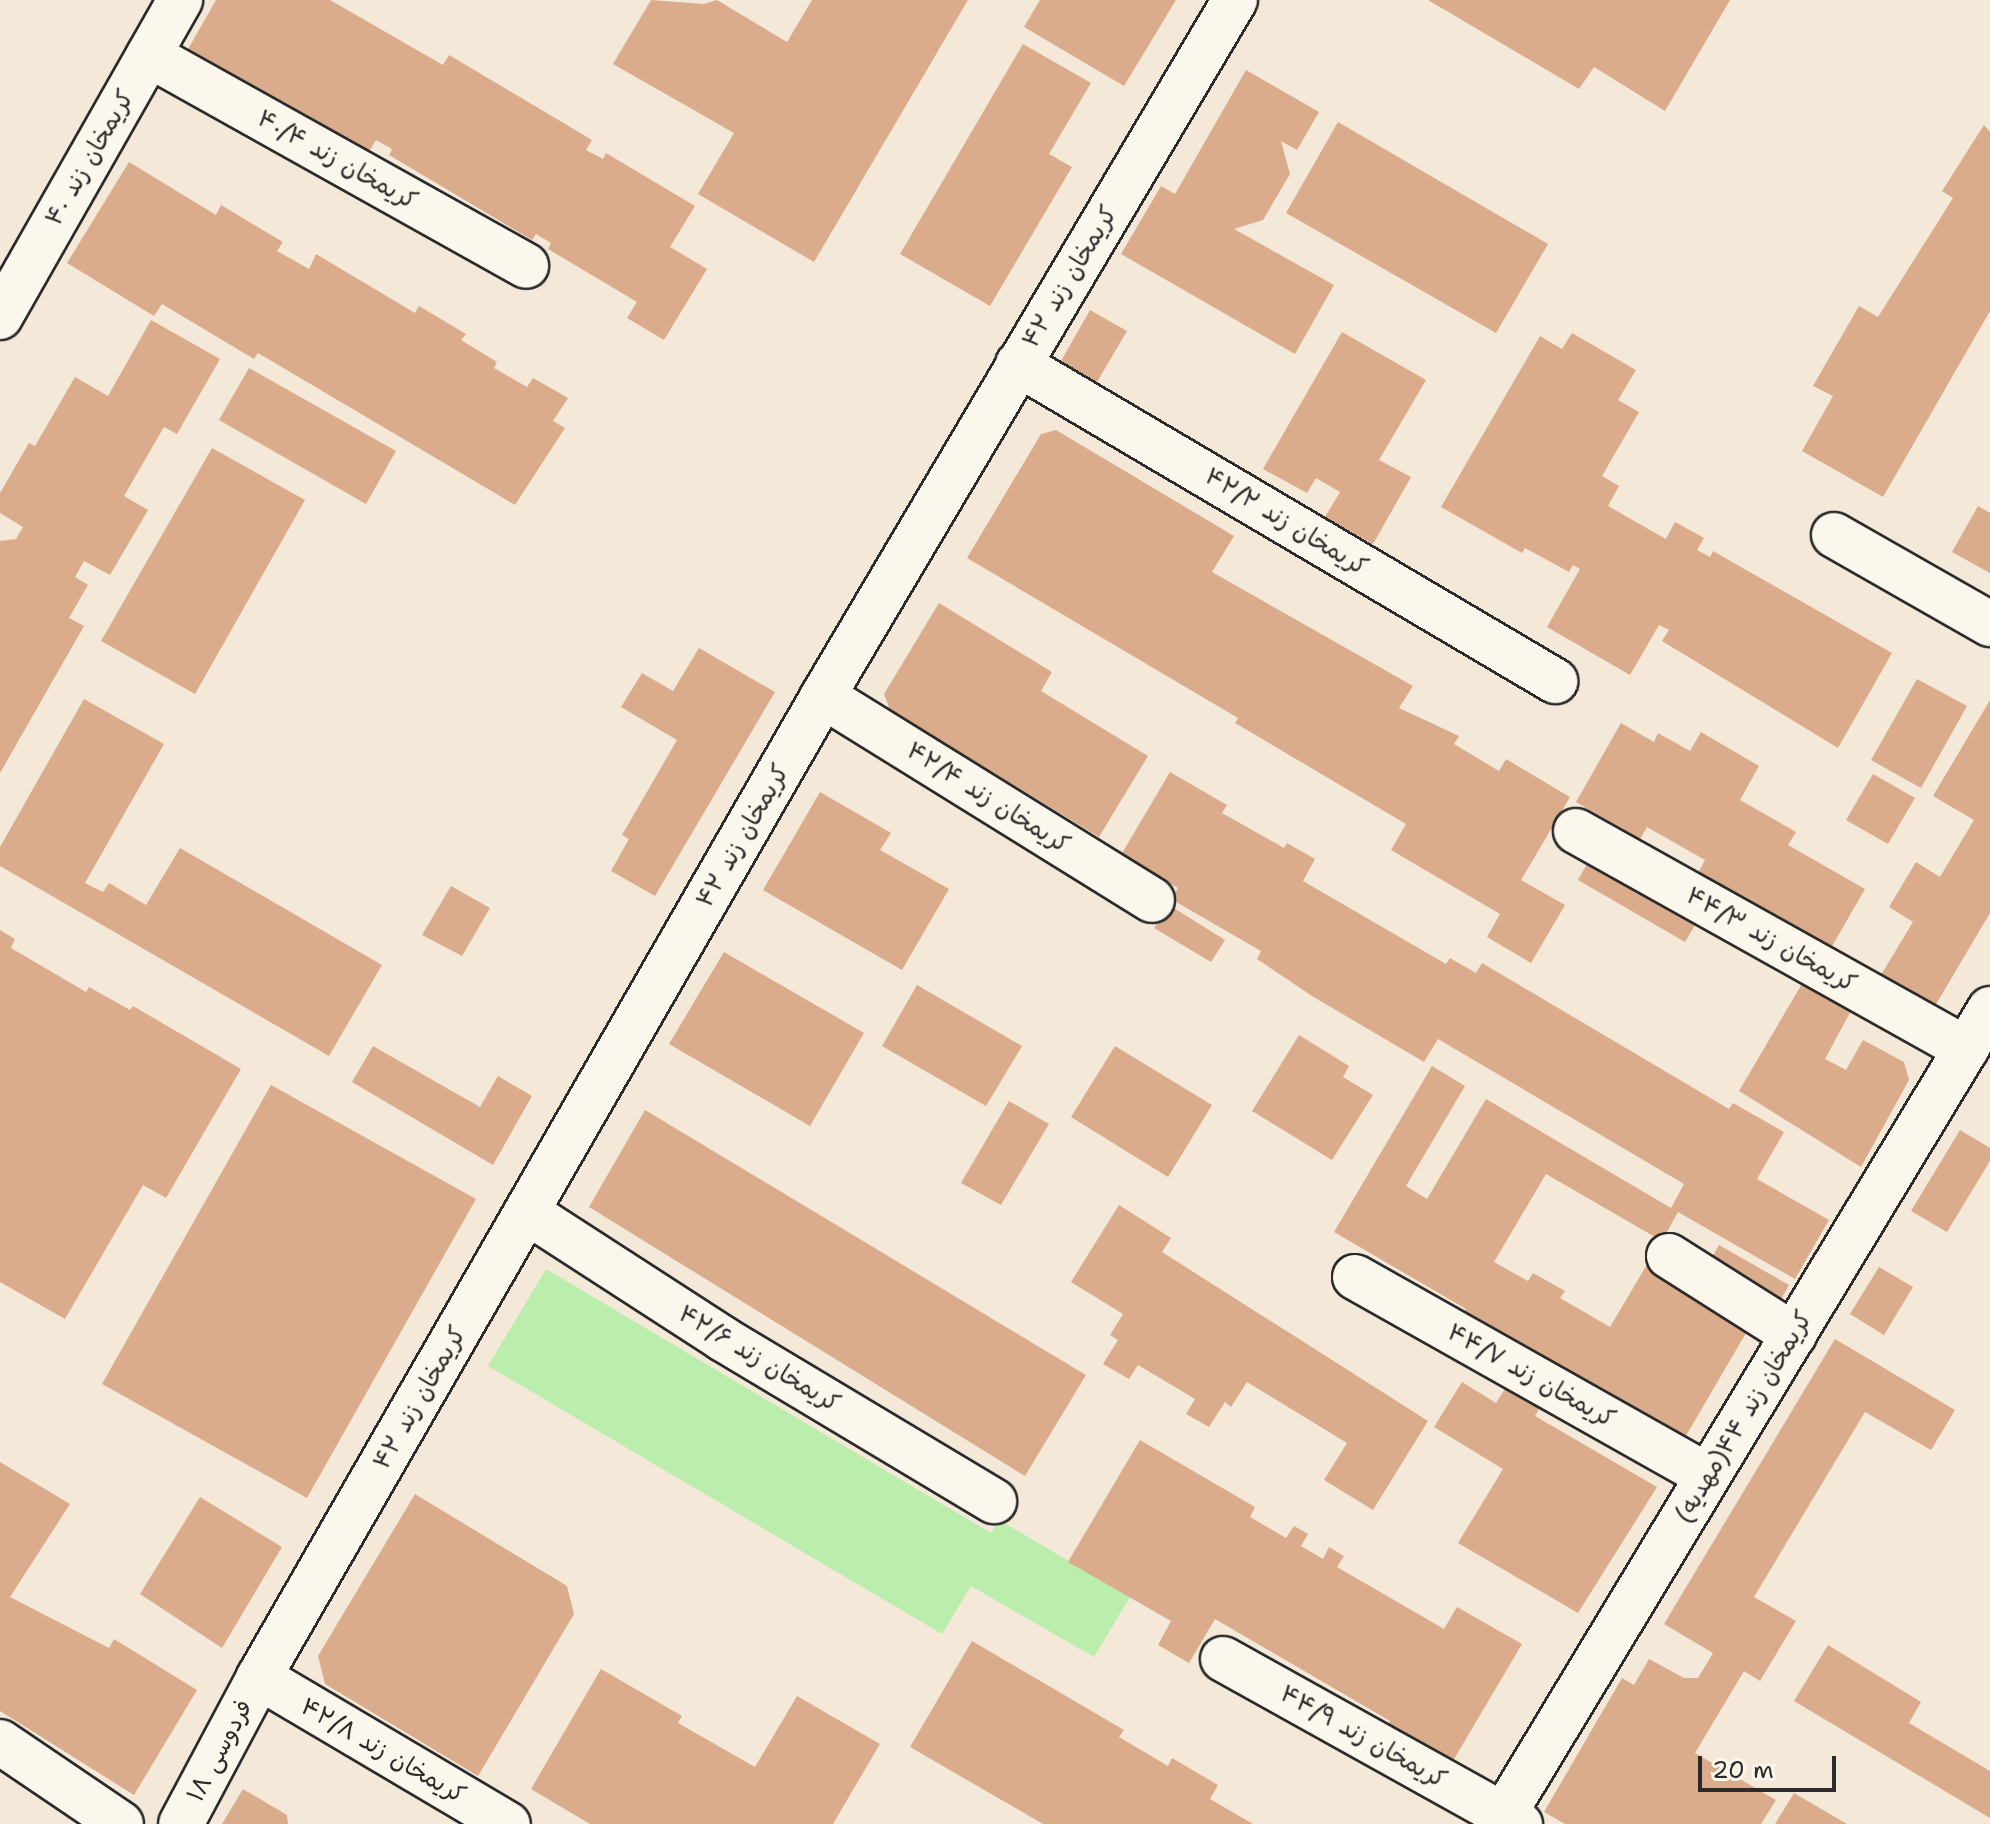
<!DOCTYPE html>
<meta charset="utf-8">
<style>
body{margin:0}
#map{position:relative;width:1990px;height:1824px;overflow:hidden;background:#f4e8d9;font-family:"Shantell Sans","Playpen Sans Arabic",sans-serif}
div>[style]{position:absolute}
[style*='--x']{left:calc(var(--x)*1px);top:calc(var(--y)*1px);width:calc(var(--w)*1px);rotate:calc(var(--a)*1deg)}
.green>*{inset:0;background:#bbedad}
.building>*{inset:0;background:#daac8b}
.roads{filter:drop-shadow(2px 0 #2b2b2b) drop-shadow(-2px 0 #2b2b2b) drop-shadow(0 2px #2b2b2b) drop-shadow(0 -2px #2b2b2b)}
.minor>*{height:44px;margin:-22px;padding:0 22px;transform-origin:22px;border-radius:22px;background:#fbf7ec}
span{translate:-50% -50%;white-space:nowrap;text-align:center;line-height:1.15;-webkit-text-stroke:6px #fbf7ec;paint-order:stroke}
.street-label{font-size:24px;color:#2b2b2b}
.scale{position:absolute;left:1698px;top:1756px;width:138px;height:36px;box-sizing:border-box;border:4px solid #2b2b2b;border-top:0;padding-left:10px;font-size:24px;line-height:28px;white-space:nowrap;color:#2b2b2b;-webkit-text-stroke:6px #fbf7ec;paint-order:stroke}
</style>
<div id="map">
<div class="green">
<i style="clip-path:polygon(546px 1269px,991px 1533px,999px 1520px,1130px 1597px,1094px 1657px,971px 1586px,942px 1634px,488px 1366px)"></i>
</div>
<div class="building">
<i style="clip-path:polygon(216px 0,330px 0,443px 65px,449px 55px,592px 140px,586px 150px,603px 159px,606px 153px,695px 206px,670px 247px,707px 269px,664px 340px,627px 318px,637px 302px,548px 249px,551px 243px,536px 234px,532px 240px,389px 155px,392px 149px,376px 140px,367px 155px,187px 51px)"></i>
<i style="clip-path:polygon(651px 0,704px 4px,717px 0,787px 42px,812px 0,968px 0,814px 262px,698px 194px,734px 133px,613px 64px)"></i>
<i style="clip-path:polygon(1040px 0,1176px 0,1124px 86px,1024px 27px)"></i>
<i style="clip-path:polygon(1428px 0,1730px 0,1665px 111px,1594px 67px,1579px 89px)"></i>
<i style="clip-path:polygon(1023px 44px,1091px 83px,1049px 154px,1072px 167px,990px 306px,900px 254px)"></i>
<i style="clip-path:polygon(1246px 70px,1319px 112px,1297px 150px,1281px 141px,1290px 174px,1263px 220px,1234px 229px,1334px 285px,1295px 354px,1121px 254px,1161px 186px,1175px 194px)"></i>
<i style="clip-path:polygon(1338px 122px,1548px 244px,1496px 333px,1286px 213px)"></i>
<i style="clip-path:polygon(1984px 125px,1990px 132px,1990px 311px,1883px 497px,1802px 451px,1833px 396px,1813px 386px,1859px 306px,1878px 317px,1953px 198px,1942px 191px)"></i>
<i style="clip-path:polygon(129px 162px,216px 215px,221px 205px,283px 242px,277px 251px,309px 269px,316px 254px,415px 313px,419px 306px,466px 334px,461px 340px,497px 362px,494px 368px,527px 387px,533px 378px,568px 398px,553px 421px,565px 428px,515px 505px,258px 353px,254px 359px,162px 304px,154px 316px,67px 263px)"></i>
<i style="clip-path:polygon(1090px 310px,1127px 331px,1097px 382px,1061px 361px)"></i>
<i style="clip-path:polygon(151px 320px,220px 359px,177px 434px,164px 427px,124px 496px,148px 510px,110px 575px,84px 561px,75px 577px,88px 585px,69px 618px,84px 626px,0 773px,0 541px,16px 539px,23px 527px,0 513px,0 493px,29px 443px,35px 446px,75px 377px,108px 396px)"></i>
<i style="clip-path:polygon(1342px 332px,1426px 380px,1379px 460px,1411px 477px,1373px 544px,1325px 517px,1340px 492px,1316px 478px,1307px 493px,1263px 469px)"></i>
<i style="clip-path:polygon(1572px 333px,1636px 370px,1618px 400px,1639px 412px,1602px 476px,1619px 486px,1608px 506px,1666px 539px,1675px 522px,1704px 538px,1697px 550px,1710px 557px,1713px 551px,1892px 653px,1838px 748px,1662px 641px,1669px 630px,1659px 625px,1630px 675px,1547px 627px,1580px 569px,1573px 565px,1569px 572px,1525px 548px,1522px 553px,1441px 507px,1540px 336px,1562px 349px)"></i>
<i style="clip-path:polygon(249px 368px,396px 451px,366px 504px,219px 420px)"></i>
<i style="clip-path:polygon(1056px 430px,1234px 536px,1212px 572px,1413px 686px,1399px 708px,1459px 736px,1454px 744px,1499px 771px,1506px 759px,1570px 797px,1521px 880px,1565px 905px,1531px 963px,1487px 937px,1500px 914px,1391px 850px,1406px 824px,1235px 723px,1238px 718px,967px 558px,1041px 434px)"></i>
<i style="clip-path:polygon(212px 448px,305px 500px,195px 694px,101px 641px)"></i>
<i style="clip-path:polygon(1978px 506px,1990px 513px,1990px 573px,1952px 552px)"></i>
<i style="clip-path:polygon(939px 603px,1052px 672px,1041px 691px,1148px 756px,1099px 837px,890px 710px,884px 694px)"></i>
<i style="clip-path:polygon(699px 648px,775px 692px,655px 896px,611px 871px,629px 839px,622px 835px,677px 740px,621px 707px,642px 673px,673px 691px)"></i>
<i style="clip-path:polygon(1917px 679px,1967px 706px,1921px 788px,1871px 760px)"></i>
<i style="clip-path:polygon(84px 699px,164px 744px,85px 883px,103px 892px,109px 883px,146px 905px,180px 848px,382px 965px,329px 1056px,0 866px,0 847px)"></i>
<i style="clip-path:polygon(1990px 700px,1990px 913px,1935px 1006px,1881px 975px,1913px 922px,1889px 907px,1916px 862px,1940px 877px,1974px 820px,1933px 796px)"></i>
<i style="clip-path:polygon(1621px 723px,1654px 742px,1658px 733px,1690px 751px,1701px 732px,1759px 766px,1740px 800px,1796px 832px,1788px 845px,1865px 889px,1831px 948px,1698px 873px,1705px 860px,1647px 827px,1640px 839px,1576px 802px)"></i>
<i style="clip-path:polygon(1170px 772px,1227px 805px,1222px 813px,1284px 848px,1287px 843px,1315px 859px,1303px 881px,1446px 964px,1450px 958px,1476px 973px,1482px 963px,1729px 1109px,1733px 1103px,1784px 1132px,1757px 1179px,1829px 1220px,1795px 1279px,1678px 1212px,1662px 1241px,1546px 1174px,1494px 1262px,1528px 1281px,1533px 1273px,1565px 1291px,1560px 1298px,1610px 1327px,1652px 1256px,1756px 1316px,1684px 1439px,1460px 1319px,1466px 1309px,1334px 1232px,1432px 1066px,1465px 1086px,1406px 1186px,1427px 1199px,1486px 1099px,1671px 1208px,1684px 1184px,1438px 1039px,1424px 1062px,1312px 996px,1257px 959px,1261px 951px,1171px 899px,1178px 888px,1121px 855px)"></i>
<i style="clip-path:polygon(1873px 774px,1915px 798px,1888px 844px,1846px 820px)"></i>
<i style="clip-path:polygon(820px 792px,891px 833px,880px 850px,949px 889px,902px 970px,763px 890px)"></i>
<i style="clip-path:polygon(1591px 857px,1698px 920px,1685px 942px,1578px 880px)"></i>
<i style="clip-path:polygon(451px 886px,490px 908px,462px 956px,422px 935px)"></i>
<i style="clip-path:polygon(1169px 905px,1225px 940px,1211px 962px,1154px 928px)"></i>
<i style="clip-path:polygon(0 930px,15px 939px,11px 948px,86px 992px,89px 987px,130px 1010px,133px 1006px,241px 1069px,166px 1198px,143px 1185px,65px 1319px,0 1282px)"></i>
<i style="clip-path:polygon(724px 952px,864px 1033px,810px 1126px,669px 1044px)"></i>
<i style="clip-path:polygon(1803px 982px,1852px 1009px,1825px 1059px,1846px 1070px,1863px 1040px,1904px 1062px,1909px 1080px,1861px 1167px,1739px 1091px)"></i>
<i style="clip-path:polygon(917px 985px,1022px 1046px,986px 1106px,882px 1046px)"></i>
<i style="clip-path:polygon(1299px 1035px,1349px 1066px,1343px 1077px,1373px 1095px,1332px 1160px,1252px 1111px)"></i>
<i style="clip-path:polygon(373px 1046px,480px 1107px,498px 1076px,532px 1096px,493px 1165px,352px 1082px)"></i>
<i style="clip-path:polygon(1115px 1046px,1212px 1105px,1168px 1177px,1071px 1117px)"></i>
<i style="clip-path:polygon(271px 1085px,476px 1199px,307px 1498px,102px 1384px)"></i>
<i style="clip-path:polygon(1009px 1101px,1049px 1124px,1001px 1205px,961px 1183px)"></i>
<i style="clip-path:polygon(645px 1110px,1086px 1375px,1025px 1476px,589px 1207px)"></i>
<i style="clip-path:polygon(1960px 1130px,1990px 1148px,1990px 1161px,1947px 1232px,1911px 1211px)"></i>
<i style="clip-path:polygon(1119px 1205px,1171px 1238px,1162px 1252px,1428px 1421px,1373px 1510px,1324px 1480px,1347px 1443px,1247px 1382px,1231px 1407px,1225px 1402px,1209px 1427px,1186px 1414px,1195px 1399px,1138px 1365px,1129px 1379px,1103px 1364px,1118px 1340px,1110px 1335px,1123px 1314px,1071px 1282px)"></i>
<i style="clip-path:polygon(1719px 1245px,1789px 1285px,1775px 1310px,1705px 1270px)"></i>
<i style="clip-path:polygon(1879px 1267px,1913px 1287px,1884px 1335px,1850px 1314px)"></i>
<i style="clip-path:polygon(1835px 1339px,1955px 1410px,1931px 1450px,1865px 1412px,1754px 1597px,1796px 1621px,1760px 1681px,1744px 1671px,1695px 1753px,1776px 1800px,1761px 1824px,1565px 1824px,1544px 1812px,1622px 1678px,1634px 1685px,1649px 1659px,1684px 1678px,1698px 1678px,1713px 1653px,1664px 1624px)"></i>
<i style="clip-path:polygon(1462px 1382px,1496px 1403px,1506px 1387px,1540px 1407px,1535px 1416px,1657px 1487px,1578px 1613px,1458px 1543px,1503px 1469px,1434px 1427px)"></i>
<i style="clip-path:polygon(1140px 1440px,1255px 1507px,1250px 1517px,1286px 1538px,1294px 1526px,1308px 1534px,1301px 1546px,1323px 1559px,1329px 1547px,1344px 1556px,1337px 1567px,1444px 1629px,1457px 1607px,1522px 1644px,1450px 1766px,1385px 1729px,1390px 1721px,1215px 1619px,1189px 1663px,1158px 1645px,1171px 1621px,1068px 1562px)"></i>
<i style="clip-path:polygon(0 1462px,70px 1504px,10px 1597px,109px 1648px,114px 1639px,197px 1690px,134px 1795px,0 1711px)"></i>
<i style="clip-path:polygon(415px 1494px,567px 1586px,574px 1614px,478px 1776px,325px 1684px,318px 1656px)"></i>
<i style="clip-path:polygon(200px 1497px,282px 1547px,222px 1648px,140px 1594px)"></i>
<i style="clip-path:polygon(972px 1641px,1124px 1730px,1119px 1737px,1168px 1766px,1172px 1758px,1218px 1785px,1210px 1799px,1253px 1824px,1043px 1824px,910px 1747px)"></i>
<i style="clip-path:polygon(1828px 1645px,1921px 1702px,1909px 1723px,1990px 1771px,1990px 1818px,1794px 1701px)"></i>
<i style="clip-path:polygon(601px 1669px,682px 1716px,678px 1723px,755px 1767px,797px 1696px,880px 1744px,833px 1824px,590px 1824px,531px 1789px)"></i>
<i style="clip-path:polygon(243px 1789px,287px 1815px,288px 1824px,222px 1824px)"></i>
<i style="clip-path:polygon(1794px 1793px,1847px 1824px,1775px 1824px)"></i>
</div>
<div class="roads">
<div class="minor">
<i style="--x:149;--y:55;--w:432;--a:29.2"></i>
<i style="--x:0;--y:317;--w:365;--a:-60.4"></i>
<i style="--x:1018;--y:364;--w:624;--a:30.55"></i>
<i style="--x:1834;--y:535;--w:180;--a:29.7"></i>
<i style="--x:823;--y:696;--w:387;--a:31.8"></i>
<i style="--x:1576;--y:831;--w:447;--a:29.2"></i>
<i style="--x:527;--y:1212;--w:234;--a:32.9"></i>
<i style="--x:723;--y:1339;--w:316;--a:30.9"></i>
<i style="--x:1669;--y:1256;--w:148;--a:32.3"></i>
<i style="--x:1355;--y:1277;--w:405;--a:29.4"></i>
<i style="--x:1223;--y:1659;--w:340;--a:29.1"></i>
<i style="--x:259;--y:1677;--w:289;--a:30.6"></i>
<i style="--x:0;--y:1742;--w:146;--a:34.1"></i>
<i style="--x:181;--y:1824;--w:166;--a:-62"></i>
<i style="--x:259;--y:1677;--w:1132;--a:-60.1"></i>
<i style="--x:823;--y:696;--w:809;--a:-59.38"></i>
<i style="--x:1498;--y:1824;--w:952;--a:-58.88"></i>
</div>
</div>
<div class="street-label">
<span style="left:90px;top:158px;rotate:-60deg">کریمخان زند ۴۰</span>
<span style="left:337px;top:160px;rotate:29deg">کریمخان زند ۴۰/۴</span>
<span style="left:1070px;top:277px;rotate:-59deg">کریمخان زند ۴۲</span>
<span style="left:1286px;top:522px;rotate:31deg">کریمخان زند ۴۲/۲</span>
<span style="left:988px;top:798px;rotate:32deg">کریمخان زند ۴۲/۴</span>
<span style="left:743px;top:836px;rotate:-60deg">کریمخان زند ۴۲</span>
<span style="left:1771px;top:940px;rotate:29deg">کریمخان زند ۴۴/۳</span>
<span style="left:759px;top:1359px;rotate:31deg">کریمخان زند ۴۲/۶</span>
<span style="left:1531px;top:1376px;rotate:29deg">کریمخان زند ۴۴/۷</span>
<span style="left:420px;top:1398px;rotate:-60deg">کریمخان زند ۴۲</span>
<span style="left:1744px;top:1417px;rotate:-59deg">کریمخان زند ۴۴(مهدیه)</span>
<span style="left:1363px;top:1737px;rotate:29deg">کریمخان زند ۴۴/۹</span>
<span style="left:220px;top:1751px;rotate:-62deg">فردوسی ۱۸</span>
<span style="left:383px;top:1751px;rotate:30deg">کریمخان زند ۴۲/۸</span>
</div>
<div class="scale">20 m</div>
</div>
